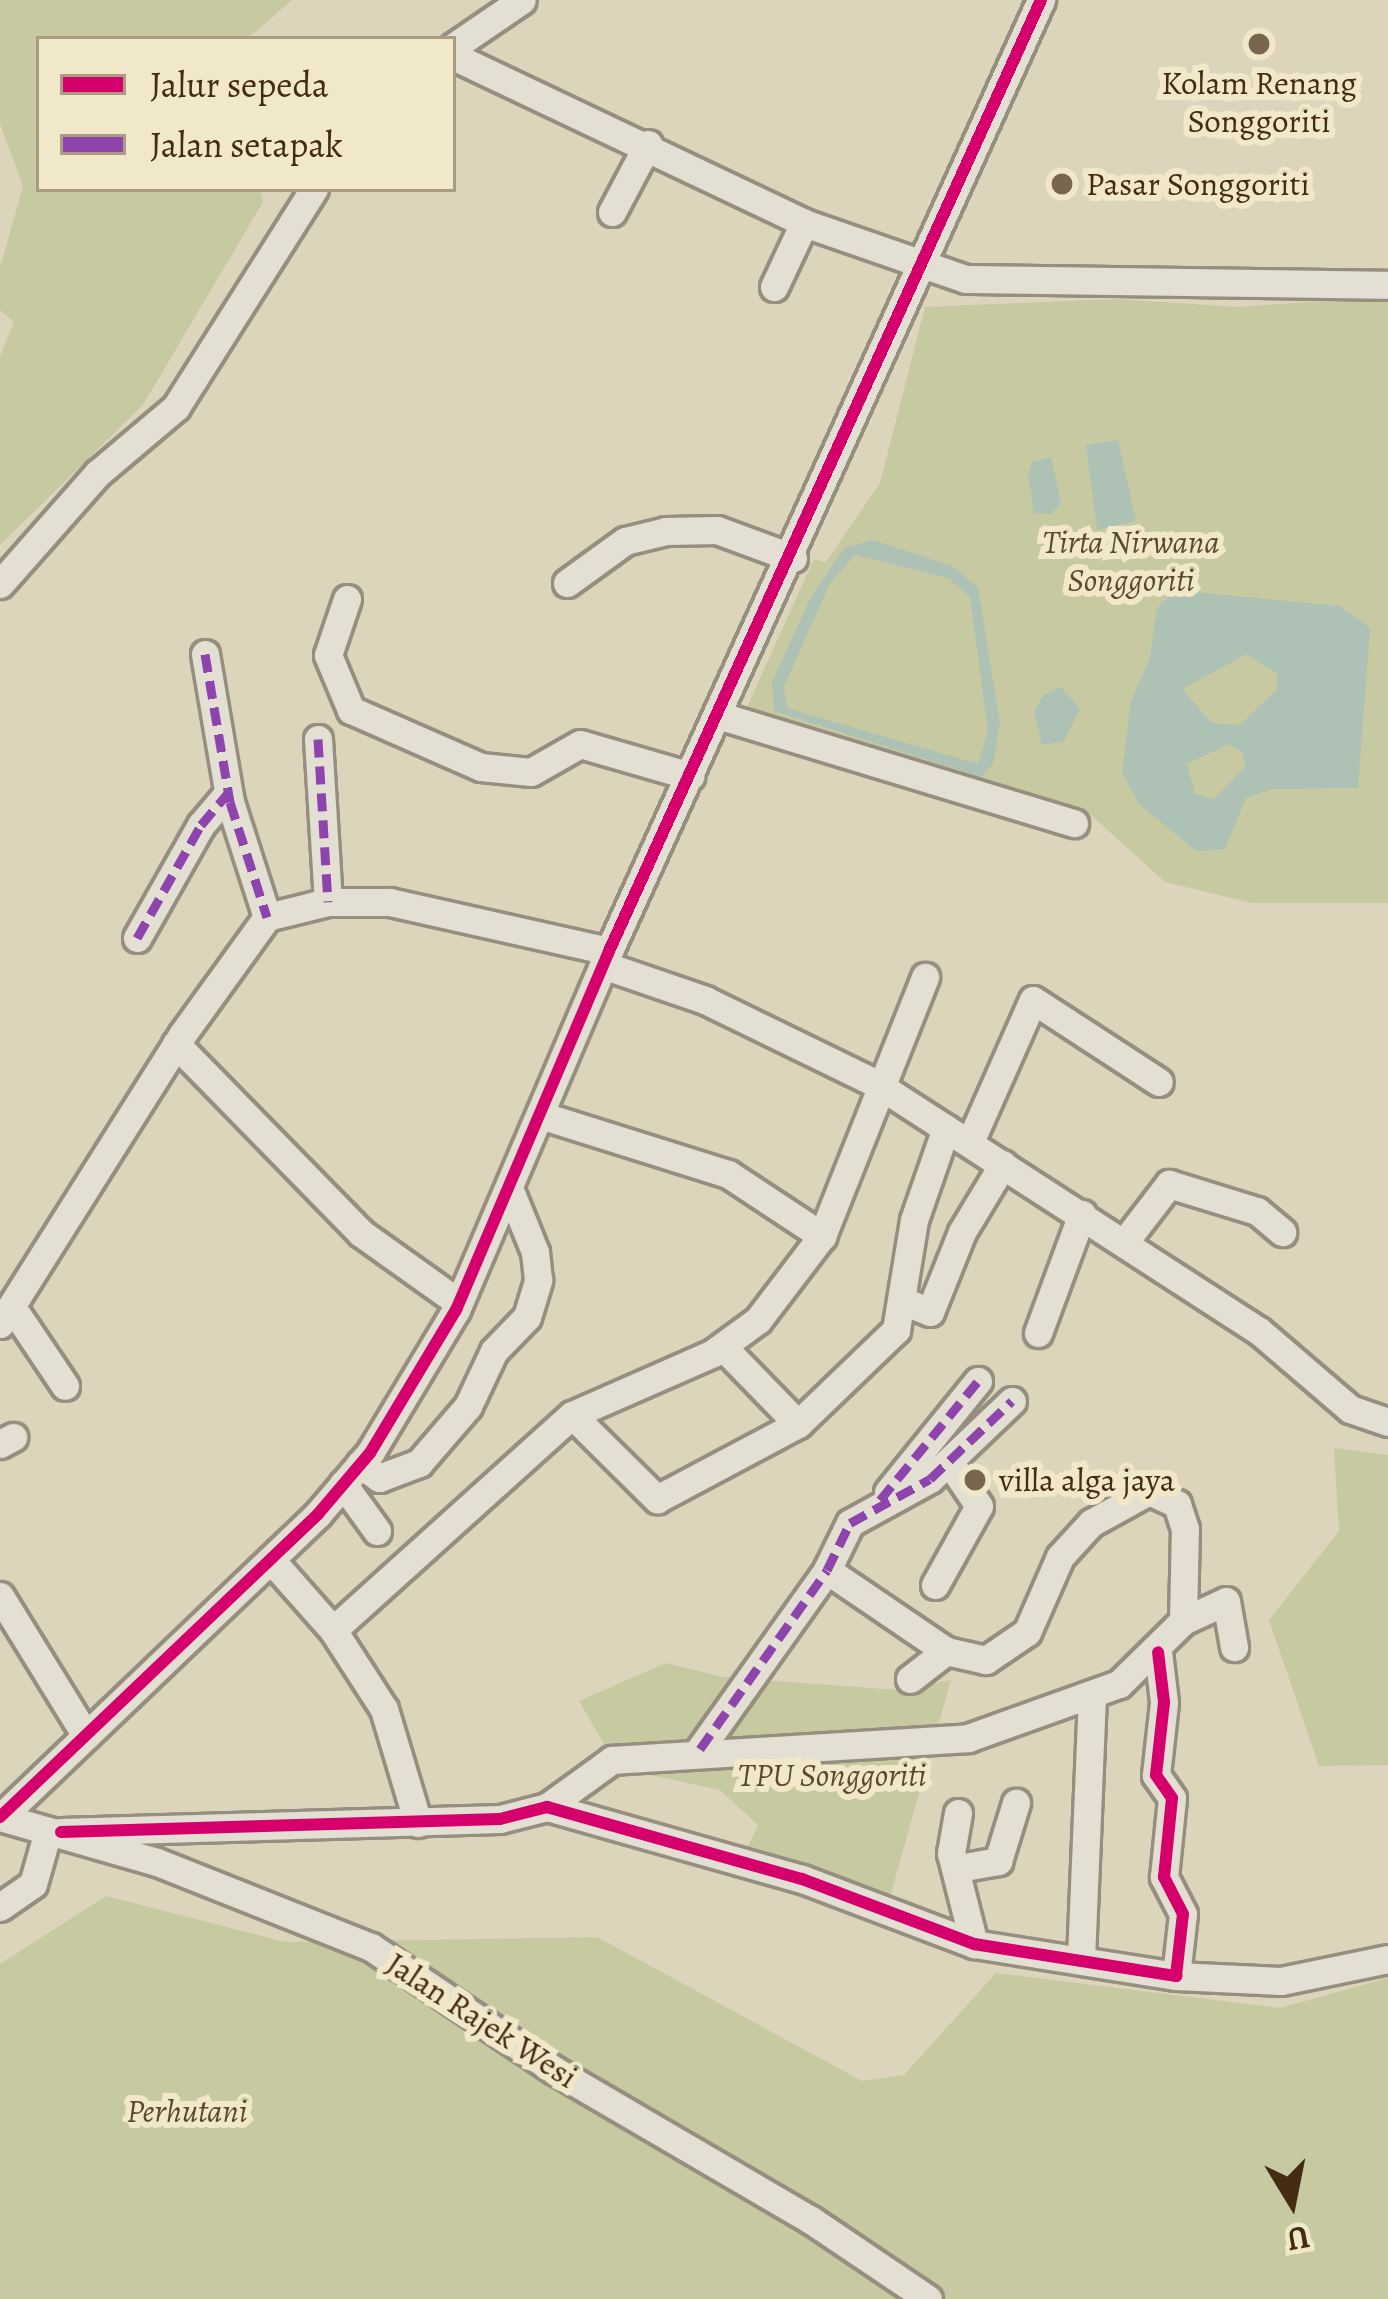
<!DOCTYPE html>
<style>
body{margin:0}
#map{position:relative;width:1388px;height:2299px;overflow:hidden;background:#ddd4bc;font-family:Alegreya,serif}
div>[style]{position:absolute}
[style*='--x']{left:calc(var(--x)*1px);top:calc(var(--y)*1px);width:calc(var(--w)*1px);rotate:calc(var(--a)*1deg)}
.green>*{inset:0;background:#c7c9a1}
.water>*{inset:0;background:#adc2b4}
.roads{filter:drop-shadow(3px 0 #968e7e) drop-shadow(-3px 0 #968e7e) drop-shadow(0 3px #968e7e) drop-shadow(0 -3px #968e7e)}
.minor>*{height:27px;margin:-13.5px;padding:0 13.5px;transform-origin:13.5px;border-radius:13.5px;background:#e3dfd3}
.quiet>*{height:9px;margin-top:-4.5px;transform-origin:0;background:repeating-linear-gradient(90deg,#8e44ad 0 18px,transparent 0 27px)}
.cycleway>*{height:12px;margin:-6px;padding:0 6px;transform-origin:6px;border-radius:6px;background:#d6006c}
.dots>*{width:33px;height:33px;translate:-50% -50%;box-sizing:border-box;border:6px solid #f1e8ca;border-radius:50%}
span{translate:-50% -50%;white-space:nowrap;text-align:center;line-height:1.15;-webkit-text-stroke:12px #f1e8ca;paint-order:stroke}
.poi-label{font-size:33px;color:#432b14}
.left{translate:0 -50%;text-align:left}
.park-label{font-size:33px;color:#5a492c;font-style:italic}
.street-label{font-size:33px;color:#432b14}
.legend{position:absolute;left:36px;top:36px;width:420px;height:156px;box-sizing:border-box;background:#f1e8ca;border:3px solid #ab9c81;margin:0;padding:15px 21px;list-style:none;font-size:36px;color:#432b14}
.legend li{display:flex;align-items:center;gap:24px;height:60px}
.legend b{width:60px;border:3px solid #ab9c81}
.north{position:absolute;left:1232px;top:2143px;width:120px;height:120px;-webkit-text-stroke:9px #f1e8ca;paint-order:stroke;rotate:170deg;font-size:33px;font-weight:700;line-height:48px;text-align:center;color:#432b14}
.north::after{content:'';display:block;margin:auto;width:42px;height:54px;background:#432b14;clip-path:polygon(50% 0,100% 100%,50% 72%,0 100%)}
</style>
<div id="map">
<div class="green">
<i style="clip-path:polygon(0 0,292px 0,247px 39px,39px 39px,39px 189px,260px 189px,263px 202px,143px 405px,0 545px,0 356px,14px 322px,0 310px,0 268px,23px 186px,0 124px)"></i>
<i style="clip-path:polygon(1388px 296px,1388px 903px,1252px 903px,1165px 882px,1090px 814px,743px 716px,814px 559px,826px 562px,880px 483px,925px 307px,1116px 299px,1238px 307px)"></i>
<i style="clip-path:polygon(1334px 1448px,1388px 1455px,1388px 1765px,1319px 1766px,1269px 1620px,1339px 1531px)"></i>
<i style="clip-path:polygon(666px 1663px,723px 1677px,898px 1690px,951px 1680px,888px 1904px,744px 1856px,758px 1825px,720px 1790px,618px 1768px,579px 1701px)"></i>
<i style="clip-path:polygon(106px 1896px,285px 1942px,597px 1937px,862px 2081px,904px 2075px,996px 1973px,1280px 2008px,1388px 1978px,1388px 2299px,0 2299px,0 1964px)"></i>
</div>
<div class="water">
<i style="clip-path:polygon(1118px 440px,1136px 521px,1097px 530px,1086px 445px)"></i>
<i style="clip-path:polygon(1051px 457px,1061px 503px,1051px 514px,1034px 513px,1028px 474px,1032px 462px)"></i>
<i style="clip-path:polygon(evenodd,873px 540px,952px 566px,978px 587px,1000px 724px,993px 764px,981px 777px,774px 711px,772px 682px,811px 597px,844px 548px,873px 540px,855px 555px,948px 578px,970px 597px,988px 731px,978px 764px,787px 708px,784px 687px,830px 583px,855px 555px)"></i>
<i style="clip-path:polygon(evenodd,1175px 590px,1340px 606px,1370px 628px,1358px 788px,1273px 789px,1246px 798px,1225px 849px,1196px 851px,1139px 804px,1122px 772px,1131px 701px,1150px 658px,1157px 608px,1175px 590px,1247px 654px,1277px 674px,1277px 689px,1240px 725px,1212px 723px,1182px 689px,1247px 654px,1175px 590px,1229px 744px,1243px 753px,1245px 767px,1214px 799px,1195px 794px,1187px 764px,1229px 744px)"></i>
<i style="clip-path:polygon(1061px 687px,1080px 709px,1064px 741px,1042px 745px,1034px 712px,1043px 695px)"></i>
</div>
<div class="roads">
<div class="minor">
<i style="--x:453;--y:47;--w:83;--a:-34.3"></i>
<i style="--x:453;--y:56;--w:389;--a:25.4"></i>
<i style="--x:804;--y:223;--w:171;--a:19.1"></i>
<i style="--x:966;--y:279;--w:422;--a:0.8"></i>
<i style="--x:612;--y:212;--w:77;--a:-62.1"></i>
<i style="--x:774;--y:287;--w:71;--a:-64.9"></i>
<i style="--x:567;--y:583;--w:72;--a:-35.9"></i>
<i style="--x:625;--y:541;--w:42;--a:-13.7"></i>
<i style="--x:666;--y:531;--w:51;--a:-1.1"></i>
<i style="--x:717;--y:530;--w:81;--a:20.2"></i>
<i style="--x:0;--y:584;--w:148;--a:-48.6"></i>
<i style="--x:98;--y:473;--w:102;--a:-40.2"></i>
<i style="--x:176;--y:407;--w:258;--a:-57.7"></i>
<i style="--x:347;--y:599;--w:59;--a:108.7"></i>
<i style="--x:328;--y:655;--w:60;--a:67.3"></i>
<i style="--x:351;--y:710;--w:142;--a:23.7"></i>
<i style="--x:481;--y:767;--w:50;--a:5.7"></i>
<i style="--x:531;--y:772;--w:56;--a:-29.7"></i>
<i style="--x:580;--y:744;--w:115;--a:16.2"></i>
<i style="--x:205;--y:654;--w:150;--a:80.4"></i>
<i style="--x:230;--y:802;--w:121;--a:72.2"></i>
<i style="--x:721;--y:716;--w:369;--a:16.9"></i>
<i style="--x:318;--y:739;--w:163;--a:86.5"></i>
<i style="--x:137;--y:938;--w:130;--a:-60.5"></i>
<i style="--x:201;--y:825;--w:42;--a:-49.8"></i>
<i style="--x:603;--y:965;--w:108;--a:18.9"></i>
<i style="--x:705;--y:1000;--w:191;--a:26"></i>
<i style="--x:877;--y:1084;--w:455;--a:32.9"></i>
<i style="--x:1259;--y:1331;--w:120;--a:40.6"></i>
<i style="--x:1350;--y:1409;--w:40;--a:18.9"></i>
<i style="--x:176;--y:1044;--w:264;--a:45.6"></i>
<i style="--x:361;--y:1233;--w:120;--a:35.5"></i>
<i style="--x:543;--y:1116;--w:194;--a:17.4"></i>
<i style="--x:728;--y:1174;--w:113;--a:33.4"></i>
<i style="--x:970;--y:1142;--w:155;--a:-66.1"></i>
<i style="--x:1033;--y:1000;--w:150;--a:33.1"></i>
<i style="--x:1126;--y:1240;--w:71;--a:-52.5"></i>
<i style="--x:1169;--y:1184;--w:92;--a:17.1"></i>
<i style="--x:1257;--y:1211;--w:33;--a:40"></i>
<i style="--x:903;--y:1301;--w:29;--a:22"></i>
<i style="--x:930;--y:1312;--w:86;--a:-68.2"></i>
<i style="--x:962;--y:1232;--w:79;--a:-58.9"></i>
<i style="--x:12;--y:1307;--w:95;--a:56.1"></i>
<i style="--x:0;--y:1324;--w:342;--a:-57.8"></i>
<i style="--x:182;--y:1035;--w:145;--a:-54.2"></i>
<i style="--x:267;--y:917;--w:63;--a:-13.8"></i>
<i style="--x:328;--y:902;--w:62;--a:0"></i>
<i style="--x:390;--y:902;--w:224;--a:12.6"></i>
<i style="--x:1038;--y:1333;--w:127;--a:-69.7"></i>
<i style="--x:723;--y:1347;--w:107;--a:45.8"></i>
<i style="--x:572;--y:1415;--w:120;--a:44.7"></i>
<i style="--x:657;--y:1499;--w:160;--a:-28"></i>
<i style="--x:798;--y:1424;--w:136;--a:-43.8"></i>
<i style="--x:896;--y:1330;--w:111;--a:-80.7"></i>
<i style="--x:914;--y:1220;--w:97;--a:-70.8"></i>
<i style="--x:0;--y:1444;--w:15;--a:-28"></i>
<i style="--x:360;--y:1464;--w:24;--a:36"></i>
<i style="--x:379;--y:1478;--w:43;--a:-20.6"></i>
<i style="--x:419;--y:1463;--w:75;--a:-49.3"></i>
<i style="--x:468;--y:1406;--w:61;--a:-64.7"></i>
<i style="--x:494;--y:1351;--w:47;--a:-45.9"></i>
<i style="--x:527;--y:1317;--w:39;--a:-73"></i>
<i style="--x:538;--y:1280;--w:28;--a:-96"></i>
<i style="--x:535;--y:1252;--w:64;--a:-112.1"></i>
<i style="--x:343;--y:1484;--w:58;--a:54.1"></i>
<i style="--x:888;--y:1492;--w:143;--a:-51"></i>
<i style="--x:271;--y:1560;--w:94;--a:48.5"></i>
<i style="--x:333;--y:1630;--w:94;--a:57.2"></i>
<i style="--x:384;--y:1709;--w:119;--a:73.4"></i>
<i style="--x:935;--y:1585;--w:90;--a:-60.9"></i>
<i style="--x:979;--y:1506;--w:52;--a:-124"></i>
<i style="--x:0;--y:1596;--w:164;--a:58.4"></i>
<i style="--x:1183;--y:1621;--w:47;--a:-24.9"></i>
<i style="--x:1226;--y:1601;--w:47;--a:80.1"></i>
<i style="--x:333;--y:1630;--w:321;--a:-42"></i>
<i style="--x:572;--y:1415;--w:154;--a:-23.7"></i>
<i style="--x:713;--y:1353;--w:56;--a:-36.3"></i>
<i style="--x:758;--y:1320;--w:106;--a:-52.7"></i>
<i style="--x:822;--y:1236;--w:279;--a:-68.3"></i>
<i style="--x:910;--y:1679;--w:46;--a:-37.9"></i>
<i style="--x:700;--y:1749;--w:219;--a:-54.6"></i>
<i style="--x:827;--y:1570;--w:52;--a:-63.9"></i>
<i style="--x:850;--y:1523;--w:91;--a:-28.8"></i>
<i style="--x:930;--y:1479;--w:113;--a:-43.6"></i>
<i style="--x:547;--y:1807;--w:80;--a:-35.9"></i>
<i style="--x:612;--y:1760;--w:357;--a:-3.5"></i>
<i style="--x:968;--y:1738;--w:160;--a:-19.7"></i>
<i style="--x:1119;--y:1684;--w:90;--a:-44.5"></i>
<i style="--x:1183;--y:1621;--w:92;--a:-88.8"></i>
<i style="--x:1185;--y:1529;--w:26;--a:-108"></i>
<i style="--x:1177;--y:1504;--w:31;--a:-155"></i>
<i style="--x:1149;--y:1491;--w:66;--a:151.1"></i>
<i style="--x:1091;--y:1523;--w:46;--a:132.4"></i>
<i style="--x:1060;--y:1557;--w:82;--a:113.7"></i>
<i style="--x:1027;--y:1632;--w:50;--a:145.7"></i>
<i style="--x:986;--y:1660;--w:41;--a:-167.3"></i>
<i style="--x:946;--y:1651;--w:144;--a:-145.8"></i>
<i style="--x:958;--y:1813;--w:41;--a:99.9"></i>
<i style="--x:951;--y:1853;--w:94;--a:75.8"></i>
<i style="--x:0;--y:1817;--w:163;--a:16"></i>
<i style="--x:157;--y:1862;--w:230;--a:21.7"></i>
<i style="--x:371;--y:1947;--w:220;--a:33.9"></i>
<i style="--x:554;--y:2070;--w:298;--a:30.3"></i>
<i style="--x:811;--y:2220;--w:141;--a:34"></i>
<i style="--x:1;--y:1817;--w:439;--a:-43.7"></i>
<i style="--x:318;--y:1514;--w:80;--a:-49.6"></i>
<i style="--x:370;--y:1453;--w:167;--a:-59"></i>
<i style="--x:456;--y:1310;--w:390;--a:-66.9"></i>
<i style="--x:609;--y:951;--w:1045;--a:-65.57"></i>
<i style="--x:61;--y:1832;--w:439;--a:-1.7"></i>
<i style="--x:500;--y:1819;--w:49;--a:-14.3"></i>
<i style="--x:547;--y:1807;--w:265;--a:15.8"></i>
<i style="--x:802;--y:1879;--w:184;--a:20.7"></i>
<i style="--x:974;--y:1944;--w:205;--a:9"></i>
<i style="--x:1176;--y:1976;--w:62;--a:-83.6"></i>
<i style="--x:1183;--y:1914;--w:42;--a:-117.2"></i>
<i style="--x:1164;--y:1877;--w:79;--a:-84.2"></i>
<i style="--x:1172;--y:1798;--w:28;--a:-125"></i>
<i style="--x:1156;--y:1775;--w:73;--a:-83.7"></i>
<i style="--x:1164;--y:1702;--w:50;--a:-96.8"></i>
<i style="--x:959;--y:1868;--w:40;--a:-10"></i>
<i style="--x:998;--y:1861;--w:61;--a:-72.8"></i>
<i style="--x:0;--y:1907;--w:40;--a:-34.9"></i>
<i style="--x:33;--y:1884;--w:55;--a:-74.2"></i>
<i style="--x:1081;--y:1958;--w:264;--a:-87.6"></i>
<i style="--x:1176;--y:1976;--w:105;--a:2.7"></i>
<i style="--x:1281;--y:1981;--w:109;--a:-11.6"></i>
</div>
</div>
<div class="quiet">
<i style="--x:205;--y:654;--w:150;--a:80.4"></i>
<i style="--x:230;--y:802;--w:121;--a:72.2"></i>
<i style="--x:318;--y:739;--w:163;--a:86.5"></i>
<i style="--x:137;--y:938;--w:130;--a:-60.5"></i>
<i style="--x:201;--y:825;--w:42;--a:-49.8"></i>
<i style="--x:880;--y:1500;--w:154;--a:-50.5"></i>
<i style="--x:700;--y:1749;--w:219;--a:-54.6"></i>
<i style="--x:827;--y:1570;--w:52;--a:-63.9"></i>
<i style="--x:850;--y:1523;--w:91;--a:-28.8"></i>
<i style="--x:930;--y:1479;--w:113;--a:-43.6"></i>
</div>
<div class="cycleway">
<i style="--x:0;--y:1817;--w:439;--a:-43.6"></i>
<i style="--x:318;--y:1514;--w:80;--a:-49.6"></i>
<i style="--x:370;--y:1453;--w:167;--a:-59"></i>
<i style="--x:456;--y:1310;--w:390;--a:-66.9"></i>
<i style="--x:609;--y:951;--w:1045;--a:-65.57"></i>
<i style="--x:61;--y:1832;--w:439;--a:-1.7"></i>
<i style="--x:500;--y:1819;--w:49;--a:-14.3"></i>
<i style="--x:547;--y:1807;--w:265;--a:15.8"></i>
<i style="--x:802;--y:1879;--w:184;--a:20.7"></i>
<i style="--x:974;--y:1944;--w:205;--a:9"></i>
<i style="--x:1176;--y:1976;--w:62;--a:-83.6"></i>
<i style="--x:1183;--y:1914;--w:42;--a:-117.2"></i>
<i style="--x:1164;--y:1877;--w:79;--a:-84.2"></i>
<i style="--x:1172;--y:1798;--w:28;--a:-125"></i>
<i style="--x:1156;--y:1775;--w:73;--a:-83.7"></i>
<i style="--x:1164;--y:1702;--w:50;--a:-96.8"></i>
</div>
<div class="dots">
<i style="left:1259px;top:44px;background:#79664f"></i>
<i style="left:1062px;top:184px;background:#79664f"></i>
<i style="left:975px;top:1480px;background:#79664f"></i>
</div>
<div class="poi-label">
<span style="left:1259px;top:102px">Kolam Renang<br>Songgoriti</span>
<span class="left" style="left:1086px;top:184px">Pasar Songgoriti</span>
<span class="left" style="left:999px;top:1480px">villa alga jaya</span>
</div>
<div class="park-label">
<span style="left:1131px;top:561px">Tirta Nirwana<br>Songgoriti</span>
<span style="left:832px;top:1775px">TPU Songgoriti</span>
<span style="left:187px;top:2111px">Perhutani</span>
</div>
<div class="street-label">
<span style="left:482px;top:2020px;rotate:33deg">Jalan Rajek Wesi</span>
</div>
<ul class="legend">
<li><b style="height:15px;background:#d6006c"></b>Jalur sepeda</li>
<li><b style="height:15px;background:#8e44ad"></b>Jalan setapak</li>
</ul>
<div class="north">U</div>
</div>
